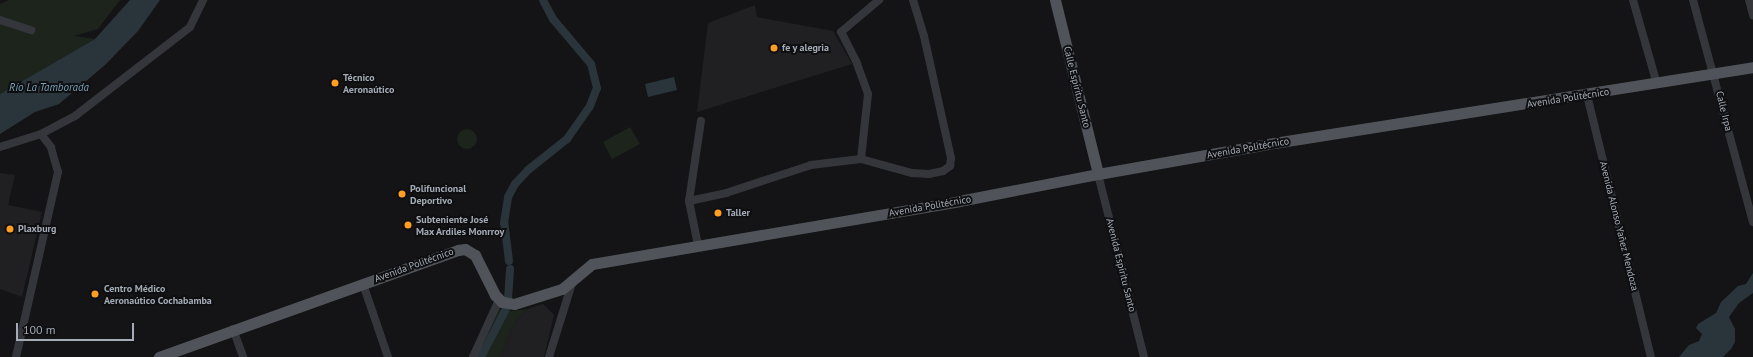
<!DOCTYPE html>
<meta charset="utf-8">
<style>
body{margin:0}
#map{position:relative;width:1753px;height:357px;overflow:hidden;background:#141416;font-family:"PT Sans",sans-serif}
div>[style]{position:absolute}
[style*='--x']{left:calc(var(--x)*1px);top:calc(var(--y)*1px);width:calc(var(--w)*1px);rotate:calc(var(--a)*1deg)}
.built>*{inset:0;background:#202023}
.green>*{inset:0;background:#1c241c}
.round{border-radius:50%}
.water>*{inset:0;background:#29353b}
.canal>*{height:8px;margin:-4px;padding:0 4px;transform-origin:4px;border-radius:4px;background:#29353b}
.minor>*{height:8px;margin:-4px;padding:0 4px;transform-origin:4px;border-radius:4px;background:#35363b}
.major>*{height:11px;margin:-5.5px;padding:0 5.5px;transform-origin:5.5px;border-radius:5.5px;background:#50545a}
.dots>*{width:11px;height:11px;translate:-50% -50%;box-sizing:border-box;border:2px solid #0f0f11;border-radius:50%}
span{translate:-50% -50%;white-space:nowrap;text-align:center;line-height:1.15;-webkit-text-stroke:4px #0f0f11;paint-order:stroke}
.poi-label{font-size:10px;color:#a5acb7;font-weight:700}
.left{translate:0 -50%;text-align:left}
.street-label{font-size:10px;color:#a5acb7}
.water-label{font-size:11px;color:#799fb5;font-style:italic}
.scale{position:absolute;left:16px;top:323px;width:118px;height:18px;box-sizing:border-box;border:2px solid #a5acb7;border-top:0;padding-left:5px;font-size:12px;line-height:14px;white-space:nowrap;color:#a5acb7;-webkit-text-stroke:3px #0f0f11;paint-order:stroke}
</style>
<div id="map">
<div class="built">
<i style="clip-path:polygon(755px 5px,757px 17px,833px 31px,852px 64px,697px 112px,708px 23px)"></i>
<i style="clip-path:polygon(0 173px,15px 175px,8px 205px,42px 212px,22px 297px,0 289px)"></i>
<i style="clip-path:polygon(543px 304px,554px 315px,544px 357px,499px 357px,516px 321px,528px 309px)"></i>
</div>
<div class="green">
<i style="clip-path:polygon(9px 0,120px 0,98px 29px,74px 36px,95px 39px,0 94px,0 4px)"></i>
<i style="clip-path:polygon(630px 127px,640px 144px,612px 159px,603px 142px)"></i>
<i class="round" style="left:457px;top:129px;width:20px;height:20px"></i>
<i style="clip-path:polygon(499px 309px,512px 311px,528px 309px,516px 321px,499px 357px,477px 357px)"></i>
</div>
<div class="water">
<i style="clip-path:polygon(130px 0,160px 0,138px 31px,105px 65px,59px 104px,35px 112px,0 134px,0 94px,95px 39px)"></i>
<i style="clip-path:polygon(674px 77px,677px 90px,648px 97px,645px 84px)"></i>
<i style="clip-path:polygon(1753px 273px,1753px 293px,1739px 303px,1729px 317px,1735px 329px,1735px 342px,1731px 349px,1723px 357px,1679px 357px,1689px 345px,1699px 341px,1702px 334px,1696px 328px,1698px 324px,1716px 313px,1721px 302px,1738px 286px,1746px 284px)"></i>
</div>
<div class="canal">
<i style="--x:509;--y:261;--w:38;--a:-97"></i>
<i style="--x:504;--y:223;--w:26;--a:-81"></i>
<i style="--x:508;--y:197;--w:15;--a:-62"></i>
<i style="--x:515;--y:184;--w:19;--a:-47"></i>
<i style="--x:528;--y:170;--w:50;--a:-38.5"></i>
<i style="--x:567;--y:139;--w:40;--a:-55.1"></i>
<i style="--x:590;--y:106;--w:19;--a:-69"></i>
<i style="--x:597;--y:88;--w:25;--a:-104"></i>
<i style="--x:591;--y:64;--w:59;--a:-130.2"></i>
<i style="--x:553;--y:19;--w:21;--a:-118"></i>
<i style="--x:508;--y:299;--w:30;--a:-86"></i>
<i style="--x:481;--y:357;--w:54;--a:-62.5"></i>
</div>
<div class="minor">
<i style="--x:1633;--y:0;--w:87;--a:74.1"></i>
<i style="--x:1693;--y:0;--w:230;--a:74.9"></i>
<i style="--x:1749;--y:0;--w:16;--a:75"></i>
<i style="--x:0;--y:20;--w:33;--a:18"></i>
<i style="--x:1587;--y:95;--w:270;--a:76.3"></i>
<i style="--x:0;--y:147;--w:43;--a:-17.6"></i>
<i style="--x:41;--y:134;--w:38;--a:-28"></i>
<i style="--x:75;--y:116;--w:145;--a:-37.7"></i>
<i style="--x:190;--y:27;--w:30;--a:-64"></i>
<i style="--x:861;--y:159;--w:65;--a:-83.9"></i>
<i style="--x:868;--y:94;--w:33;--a:-110"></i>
<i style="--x:857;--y:63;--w:35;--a:-117"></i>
<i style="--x:841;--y:32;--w:50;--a:-40.1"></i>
<i style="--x:1098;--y:174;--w:189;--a:75.9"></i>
<i style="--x:689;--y:201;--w:38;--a:-12"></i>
<i style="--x:726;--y:193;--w:89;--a:-18.2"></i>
<i style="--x:811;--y:165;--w:50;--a:-6.8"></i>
<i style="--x:861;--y:159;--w:53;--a:15.4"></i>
<i style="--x:912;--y:173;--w:17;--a:3"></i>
<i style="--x:929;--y:174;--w:14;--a:-12"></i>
<i style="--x:943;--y:171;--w:9;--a:-36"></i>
<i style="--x:950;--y:166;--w:8;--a:-83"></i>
<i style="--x:951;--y:158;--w:125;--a:-102.5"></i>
<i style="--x:924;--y:36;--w:38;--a:-107"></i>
<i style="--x:698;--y:245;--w:45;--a:-101.6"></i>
<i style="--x:689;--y:201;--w:81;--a:-81.5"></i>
<i style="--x:363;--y:284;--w:77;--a:71.1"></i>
<i style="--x:233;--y:329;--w:30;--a:70"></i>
<i style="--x:16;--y:357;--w:190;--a:-77.2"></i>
<i style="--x:58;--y:172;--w:26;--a:-106"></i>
<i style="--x:51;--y:147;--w:16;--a:-128"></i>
<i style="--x:473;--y:357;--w:63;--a:-65.5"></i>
<i style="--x:549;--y:357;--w:77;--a:-72.7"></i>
</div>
<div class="major">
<i style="--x:1055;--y:0;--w:179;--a:76.1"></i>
<i style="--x:159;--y:357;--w:318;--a:-19.7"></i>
<i style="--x:458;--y:250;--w:7;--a:-8"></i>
<i style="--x:465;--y:249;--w:12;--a:31"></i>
<i style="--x:475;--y:255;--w:45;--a:63.4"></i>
<i style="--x:495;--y:295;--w:10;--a:45"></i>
<i style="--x:502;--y:302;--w:12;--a:9"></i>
<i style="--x:514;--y:304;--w:50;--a:-17.4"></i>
<i style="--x:562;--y:289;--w:39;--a:-40"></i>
<i style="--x:592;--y:264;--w:372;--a:-9.7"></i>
<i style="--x:959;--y:201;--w:142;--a:-11"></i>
<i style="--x:1098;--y:174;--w:179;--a:-10"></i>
<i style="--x:1274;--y:143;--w:485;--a:-9"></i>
</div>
<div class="dots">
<i style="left:774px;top:48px;background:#fe9f24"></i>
<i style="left:335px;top:83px;background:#fe9f24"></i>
<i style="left:402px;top:194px;background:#fe9f24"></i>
<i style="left:718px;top:213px;background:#fe9f24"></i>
<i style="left:408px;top:225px;background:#fe9f24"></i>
<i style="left:10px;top:229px;background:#fe9f24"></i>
<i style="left:95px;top:294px;background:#fe9f24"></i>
</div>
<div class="poi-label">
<span class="left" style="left:782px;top:48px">fe y alegria</span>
<span class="left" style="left:343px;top:83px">Técnico<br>Aeronaútico</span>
<span class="left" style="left:410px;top:194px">Polifuncional<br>Deportivo</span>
<span class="left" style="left:726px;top:213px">Taller</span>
<span class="left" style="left:416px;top:225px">Subteniente José<br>Max Ardiles Monrroy</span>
<span class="left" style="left:18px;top:229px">Plaxburg</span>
<span class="left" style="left:104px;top:294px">Centro Médico<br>Aeronaútico Cochabamba</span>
</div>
<div class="street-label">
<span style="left:1077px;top:87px;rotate:76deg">Calle Espíritu Santo</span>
<span style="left:1568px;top:98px;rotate:-9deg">Avenida Politécnico</span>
<span style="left:1724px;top:111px;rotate:76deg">Calle Irpa</span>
<span style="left:1248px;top:148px;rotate:-10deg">Avenida Politécnico</span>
<span style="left:930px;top:206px;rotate:-10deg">Avenida Politécnico</span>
<span style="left:1619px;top:226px;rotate:76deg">Avenida Alonso Yañez Mendoza</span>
<span style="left:414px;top:265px;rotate:-20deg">Avenida Politécnico</span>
<span style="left:1121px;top:265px;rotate:76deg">Avenida Espíritu Santo</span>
</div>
<div class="water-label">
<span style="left:49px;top:87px">Río La Tamborada</span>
</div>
<div class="scale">100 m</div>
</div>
